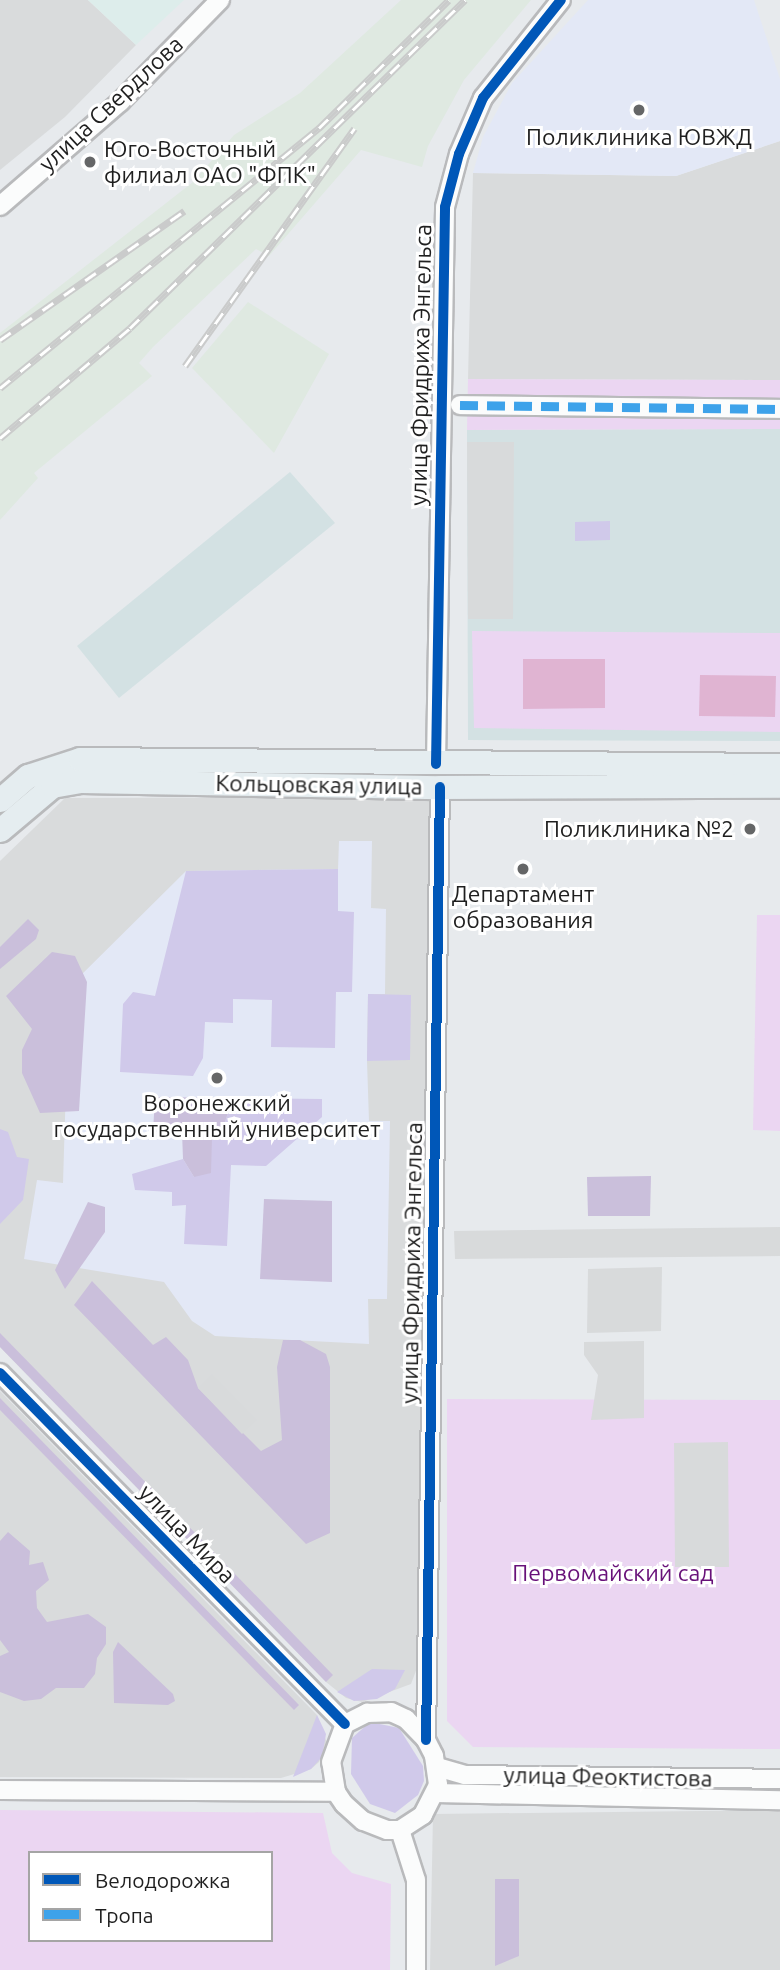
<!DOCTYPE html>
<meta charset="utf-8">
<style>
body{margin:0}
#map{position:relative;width:780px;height:1970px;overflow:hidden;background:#e7eaed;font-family:Ubuntu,sans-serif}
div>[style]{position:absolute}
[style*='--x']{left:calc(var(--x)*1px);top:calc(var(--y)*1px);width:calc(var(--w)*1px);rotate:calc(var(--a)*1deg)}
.residential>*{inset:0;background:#d9dbdc}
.commercial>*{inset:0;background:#ddedeb}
.industrial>*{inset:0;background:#dfe9e1}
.education>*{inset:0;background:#e3e8f6}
.military>*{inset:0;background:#d3e1e3}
.grass>*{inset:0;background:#d0c9ea}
.forest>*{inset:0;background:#cabfdb}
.park>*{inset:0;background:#ebd6f2}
.pitch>*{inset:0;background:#e0b4d2}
.parking>*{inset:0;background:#d8dadb}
.roads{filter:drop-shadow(2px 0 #b9babc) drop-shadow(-2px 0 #b9babc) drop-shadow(0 2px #b9babc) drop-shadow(0 -2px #b9babc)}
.minor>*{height:18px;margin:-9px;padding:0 9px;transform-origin:9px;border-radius:9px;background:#fbfcfc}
.major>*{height:23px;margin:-11.5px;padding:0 11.5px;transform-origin:11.5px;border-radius:11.5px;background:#e5edf0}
.rail>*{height:7px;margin-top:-3.5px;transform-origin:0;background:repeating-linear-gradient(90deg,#fff 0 13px,#cacbcb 0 26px);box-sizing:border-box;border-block:2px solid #cacbcb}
.quiet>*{height:9px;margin-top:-4.5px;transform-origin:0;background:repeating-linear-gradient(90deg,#3da2ea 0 18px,transparent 0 27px)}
.cycleway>*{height:10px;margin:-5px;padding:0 5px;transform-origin:5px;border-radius:5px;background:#0057b8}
.dots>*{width:19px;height:19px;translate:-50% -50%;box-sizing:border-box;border:4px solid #fff;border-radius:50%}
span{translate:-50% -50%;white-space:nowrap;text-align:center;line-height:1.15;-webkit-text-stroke:6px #fff;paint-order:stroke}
.street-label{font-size:23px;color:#1f1f1f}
.poi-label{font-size:23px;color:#1f1f1f}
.left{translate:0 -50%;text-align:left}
.right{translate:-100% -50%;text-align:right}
.park-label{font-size:23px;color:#681179}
.legend{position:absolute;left:28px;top:1851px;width:245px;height:91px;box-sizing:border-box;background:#fff;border:2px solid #a5a5a5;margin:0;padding:9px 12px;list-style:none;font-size:21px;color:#1f1f1f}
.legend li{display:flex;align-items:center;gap:14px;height:35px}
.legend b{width:35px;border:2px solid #a5a5a5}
</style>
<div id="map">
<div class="residential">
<i style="clip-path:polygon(0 0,88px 0,136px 45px,65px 117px,0 170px)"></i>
<i style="clip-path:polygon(780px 141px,780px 380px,468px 379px,473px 173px,676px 176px)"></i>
<i style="clip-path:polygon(433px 797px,417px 1668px,411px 1684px,362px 1702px,346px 1698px,326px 1682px,0 1347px,0 861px,65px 798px)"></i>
<i style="clip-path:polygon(0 1391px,317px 1715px,327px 1743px,319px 1762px,311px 1769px,281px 1778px,0 1777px)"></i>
<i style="clip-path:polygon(780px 1810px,780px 1970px,430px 1970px,433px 1814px)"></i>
</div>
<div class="commercial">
<i style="clip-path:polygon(88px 0,184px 0,136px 45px)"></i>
</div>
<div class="industrial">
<i style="clip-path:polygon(401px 0,531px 0,464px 80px,428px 146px,422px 167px,361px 150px,269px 256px,256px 249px,153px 347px,139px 363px,152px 376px,34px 473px,38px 478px,0 520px,0 333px,193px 182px,234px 135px,300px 93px)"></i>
<i style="clip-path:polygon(248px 302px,329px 354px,274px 453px,192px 368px)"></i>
</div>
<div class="education">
<i style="clip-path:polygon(588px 0,754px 0,780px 79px,780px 141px,676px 176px,473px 173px,483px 137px,512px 83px)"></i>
<i style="clip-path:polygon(339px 841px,372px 841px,371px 908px,386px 909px,385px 994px,368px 994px,367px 1061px,369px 1121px,390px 1121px,387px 1299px,368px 1299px,369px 1344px,215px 1336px,192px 1321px,164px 1282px,24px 1259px,37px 1180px,63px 1183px,69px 987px,186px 871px,338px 869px)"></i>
</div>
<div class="military">
<i style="clip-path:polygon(780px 429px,780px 741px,468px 740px,467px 430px)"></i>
<i style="clip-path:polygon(290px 472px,335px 523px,119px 698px,77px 646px)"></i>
</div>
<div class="grass">
<i style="clip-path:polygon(610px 521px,610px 540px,575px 541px,575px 522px)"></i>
<i style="clip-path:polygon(338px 869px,338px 911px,354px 912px,352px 992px,336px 992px,335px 1048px,271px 1047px,272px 1000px,233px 999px,233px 1023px,205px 1022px,203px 1058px,193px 1076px,120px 1072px,123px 1004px,133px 992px,155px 996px,186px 871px)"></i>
<i style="clip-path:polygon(368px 994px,411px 995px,410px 1060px,367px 1061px)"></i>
<i style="clip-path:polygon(233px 1098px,322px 1099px,322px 1117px,266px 1166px,231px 1165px,227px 1246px,184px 1244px,186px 1205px,172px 1206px,172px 1192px,135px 1190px,132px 1174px,183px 1159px,194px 1177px,212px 1138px,224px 1125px)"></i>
<i style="clip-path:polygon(0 1129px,8px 1132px,17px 1157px,29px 1159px,23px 1200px,0 1224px)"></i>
<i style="clip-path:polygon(372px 1669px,405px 1670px,395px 1689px,377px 1699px,354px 1701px,337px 1692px)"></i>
<i style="clip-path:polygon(317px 1715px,326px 1734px,322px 1757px,311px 1769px,293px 1777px)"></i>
<i style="clip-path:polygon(370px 1722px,399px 1728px,423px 1766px,424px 1781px,418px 1795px,395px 1813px,370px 1804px,351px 1774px,352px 1738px)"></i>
</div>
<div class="forest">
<i style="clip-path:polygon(28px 919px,39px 930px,36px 939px,0 969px,0 947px)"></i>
<i style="clip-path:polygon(52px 952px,75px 956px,87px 982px,79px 1111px,40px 1113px,22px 1073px,22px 1050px,32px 1029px,6px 996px)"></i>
<i style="clip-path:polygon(155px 1097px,233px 1098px,224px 1125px,212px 1138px,211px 1173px,194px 1177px,183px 1159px,182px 1132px,153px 1132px)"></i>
<i style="clip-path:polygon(651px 1176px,650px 1216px,588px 1216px,587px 1177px)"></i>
<i style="clip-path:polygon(264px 1199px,332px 1201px,332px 1282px,260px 1279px)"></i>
<i style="clip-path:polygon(88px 1202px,105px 1207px,105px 1232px,65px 1289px,55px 1270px)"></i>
<i style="clip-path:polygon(92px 1281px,153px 1345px,166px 1337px,188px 1360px,198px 1388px,261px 1451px,282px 1440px,277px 1367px,283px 1340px,300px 1340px,326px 1354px,330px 1367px,330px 1533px,306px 1544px,74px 1305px)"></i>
<i style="clip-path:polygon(0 1333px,201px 1539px,333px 1675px,326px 1682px,0 1347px)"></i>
<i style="clip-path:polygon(0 1398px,299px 1705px,294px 1710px,0 1410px)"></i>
<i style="clip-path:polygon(8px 1532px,30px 1551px,29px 1565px,43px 1562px,49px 1580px,36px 1591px,37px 1608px,47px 1622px,88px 1614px,106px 1627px,106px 1644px,97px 1658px,95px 1674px,84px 1688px,56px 1688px,41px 1699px,24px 1701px,0 1692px,0 1656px,9px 1652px,0 1640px,0 1541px)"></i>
<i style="clip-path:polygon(118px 1642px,173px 1694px,175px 1701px,168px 1705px,114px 1703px,113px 1652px)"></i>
<i style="clip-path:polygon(495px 1879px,519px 1879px,519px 1956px,495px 1966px)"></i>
</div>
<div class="park">
<i style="clip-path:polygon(468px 379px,780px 380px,780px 429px,467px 430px)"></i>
<i style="clip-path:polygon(472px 631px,780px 633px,780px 732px,474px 728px)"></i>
<i style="clip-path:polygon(757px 915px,780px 915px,780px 1131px,753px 1130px)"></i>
<i style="clip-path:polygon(447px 1399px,780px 1400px,780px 1749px,473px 1747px,447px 1721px)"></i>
<i style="clip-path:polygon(evenodd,0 1810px,323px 1813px,332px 1853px,352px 1873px,391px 1884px,390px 1970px,0 1970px,0 1810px,30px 1853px,271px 1853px,271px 1940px,30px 1940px,30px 1853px)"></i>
</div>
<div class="pitch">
<i style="clip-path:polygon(523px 659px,605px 659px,605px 708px,523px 709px)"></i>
<i style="clip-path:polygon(700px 675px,776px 676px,775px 717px,699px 716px)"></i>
</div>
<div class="parking">
<i style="clip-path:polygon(467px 442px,514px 442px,513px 619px,468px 619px)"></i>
<i style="clip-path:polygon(780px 1227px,780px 1256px,455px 1259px,454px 1231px)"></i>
<i style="clip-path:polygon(662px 1267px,661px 1331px,587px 1333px,588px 1269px)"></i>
<i style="clip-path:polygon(644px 1341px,644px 1418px,591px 1420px,598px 1375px,584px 1355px,584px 1342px)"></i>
<i style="clip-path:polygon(212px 1374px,257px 1420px,242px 1434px,198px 1388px)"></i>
<i style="clip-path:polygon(728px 1442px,729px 1567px,675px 1567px,674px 1443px)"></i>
</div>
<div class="roads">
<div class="minor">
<i style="--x:0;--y:206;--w:159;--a:-40.9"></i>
<i style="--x:120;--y:102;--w:143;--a:-45.6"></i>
<i style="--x:460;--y:405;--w:320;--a:0.7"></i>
<i style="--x:436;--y:764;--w:557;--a:-89.07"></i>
<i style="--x:445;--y:207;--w:55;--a:-75.2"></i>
<i style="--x:459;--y:154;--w:61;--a:-66.8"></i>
<i style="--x:483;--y:98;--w:125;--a:-51.5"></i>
<i style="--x:0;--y:1373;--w:492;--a:45.5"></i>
<i style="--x:391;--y:1712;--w:17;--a:25"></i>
<i style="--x:406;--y:1719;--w:29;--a:46"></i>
<i style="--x:426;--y:1740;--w:18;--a:63"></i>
<i style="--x:434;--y:1756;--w:29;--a:82"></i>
<i style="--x:438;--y:1785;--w:34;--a:117"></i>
<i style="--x:423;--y:1815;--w:27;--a:147"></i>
<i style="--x:400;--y:1830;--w:13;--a:180"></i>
<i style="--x:387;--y:1830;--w:26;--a:-159"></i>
<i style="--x:363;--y:1821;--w:25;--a:-138"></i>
<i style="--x:344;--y:1804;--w:14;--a:-124"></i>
<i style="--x:336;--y:1792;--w:30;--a:-99"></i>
<i style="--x:331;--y:1762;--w:40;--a:-69.8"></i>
<i style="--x:345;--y:1724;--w:25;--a:-27"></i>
<i style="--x:367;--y:1713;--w:24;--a:-2"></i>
<i style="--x:426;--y:1740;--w:953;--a:-89.16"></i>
<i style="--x:437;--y:1767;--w:29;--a:16"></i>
<i style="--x:465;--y:1775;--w:315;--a:0.7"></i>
<i style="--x:0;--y:1790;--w:336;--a:0.3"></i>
<i style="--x:436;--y:1793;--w:344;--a:1.2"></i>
<i style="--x:400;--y:1830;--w:52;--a:72.3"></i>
<i style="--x:416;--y:1880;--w:90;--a:90"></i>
</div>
<div class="major">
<i style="--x:0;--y:800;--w:37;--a:-41"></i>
<i style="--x:28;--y:776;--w:55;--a:-18.1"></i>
<i style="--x:80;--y:759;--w:700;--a:0.49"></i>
<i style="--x:0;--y:830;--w:68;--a:-40.2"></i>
<i style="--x:52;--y:786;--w:29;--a:-10"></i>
<i style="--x:81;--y:781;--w:359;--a:1"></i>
<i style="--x:440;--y:787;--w:340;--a:-0.2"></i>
</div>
</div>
<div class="rail">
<i style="--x:0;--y:340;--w:225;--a:-35"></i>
<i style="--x:185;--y:366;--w:292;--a:-54.5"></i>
<i style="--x:0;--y:388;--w:412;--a:-39.2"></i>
<i style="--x:319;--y:128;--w:182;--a:-44.6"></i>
<i style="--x:0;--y:438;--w:170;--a:-40.2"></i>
<i style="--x:130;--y:328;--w:469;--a:-44.4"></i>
</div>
<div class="quiet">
<i style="--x:460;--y:405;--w:320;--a:0.7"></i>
</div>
<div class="cycleway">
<i style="--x:436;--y:764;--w:557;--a:-89.07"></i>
<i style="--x:445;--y:207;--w:55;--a:-75.2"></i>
<i style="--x:459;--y:154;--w:61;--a:-66.8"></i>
<i style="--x:483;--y:98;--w:125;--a:-51.5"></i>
<i style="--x:0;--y:1373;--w:492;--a:45.5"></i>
<i style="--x:426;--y:1740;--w:953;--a:-89.16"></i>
</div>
<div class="dots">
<i style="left:639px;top:110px;background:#656667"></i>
<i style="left:90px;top:162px;background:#656667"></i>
<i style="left:750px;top:829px;background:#656667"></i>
<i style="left:523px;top:869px;background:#656667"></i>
<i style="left:217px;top:1078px;background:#656667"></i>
</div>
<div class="street-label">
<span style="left:111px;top:104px;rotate:-43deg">улица Свердлова</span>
<span style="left:421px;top:365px;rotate:-89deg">улица Фридриха Энгельса</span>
<span style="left:319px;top:785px;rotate:1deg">Кольцовская улица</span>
<span style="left:412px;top:1263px;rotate:-89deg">улица Фридриха Энгельса</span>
<span style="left:187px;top:1534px;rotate:46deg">улица Мира</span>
<span style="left:608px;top:1777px;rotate:1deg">улица Феоктистова</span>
</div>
<div class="poi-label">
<span style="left:639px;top:137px">Поликлиника ЮВЖД</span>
<span class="left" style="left:104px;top:162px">Юго-Восточный<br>филиал ОАО "ФПК"</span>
<span class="right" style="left:734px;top:829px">Поликлиника №2</span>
<span style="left:523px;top:907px">Департамент<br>образования</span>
<span style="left:217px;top:1116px">Воронежский<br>государственный университет</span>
</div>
<div class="park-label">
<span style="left:613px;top:1573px">Первомайский сад</span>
</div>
<ul class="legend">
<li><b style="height:9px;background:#0057b8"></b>Велодорожка</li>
<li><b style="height:9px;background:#3da2ea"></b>Тропа</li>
</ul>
</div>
